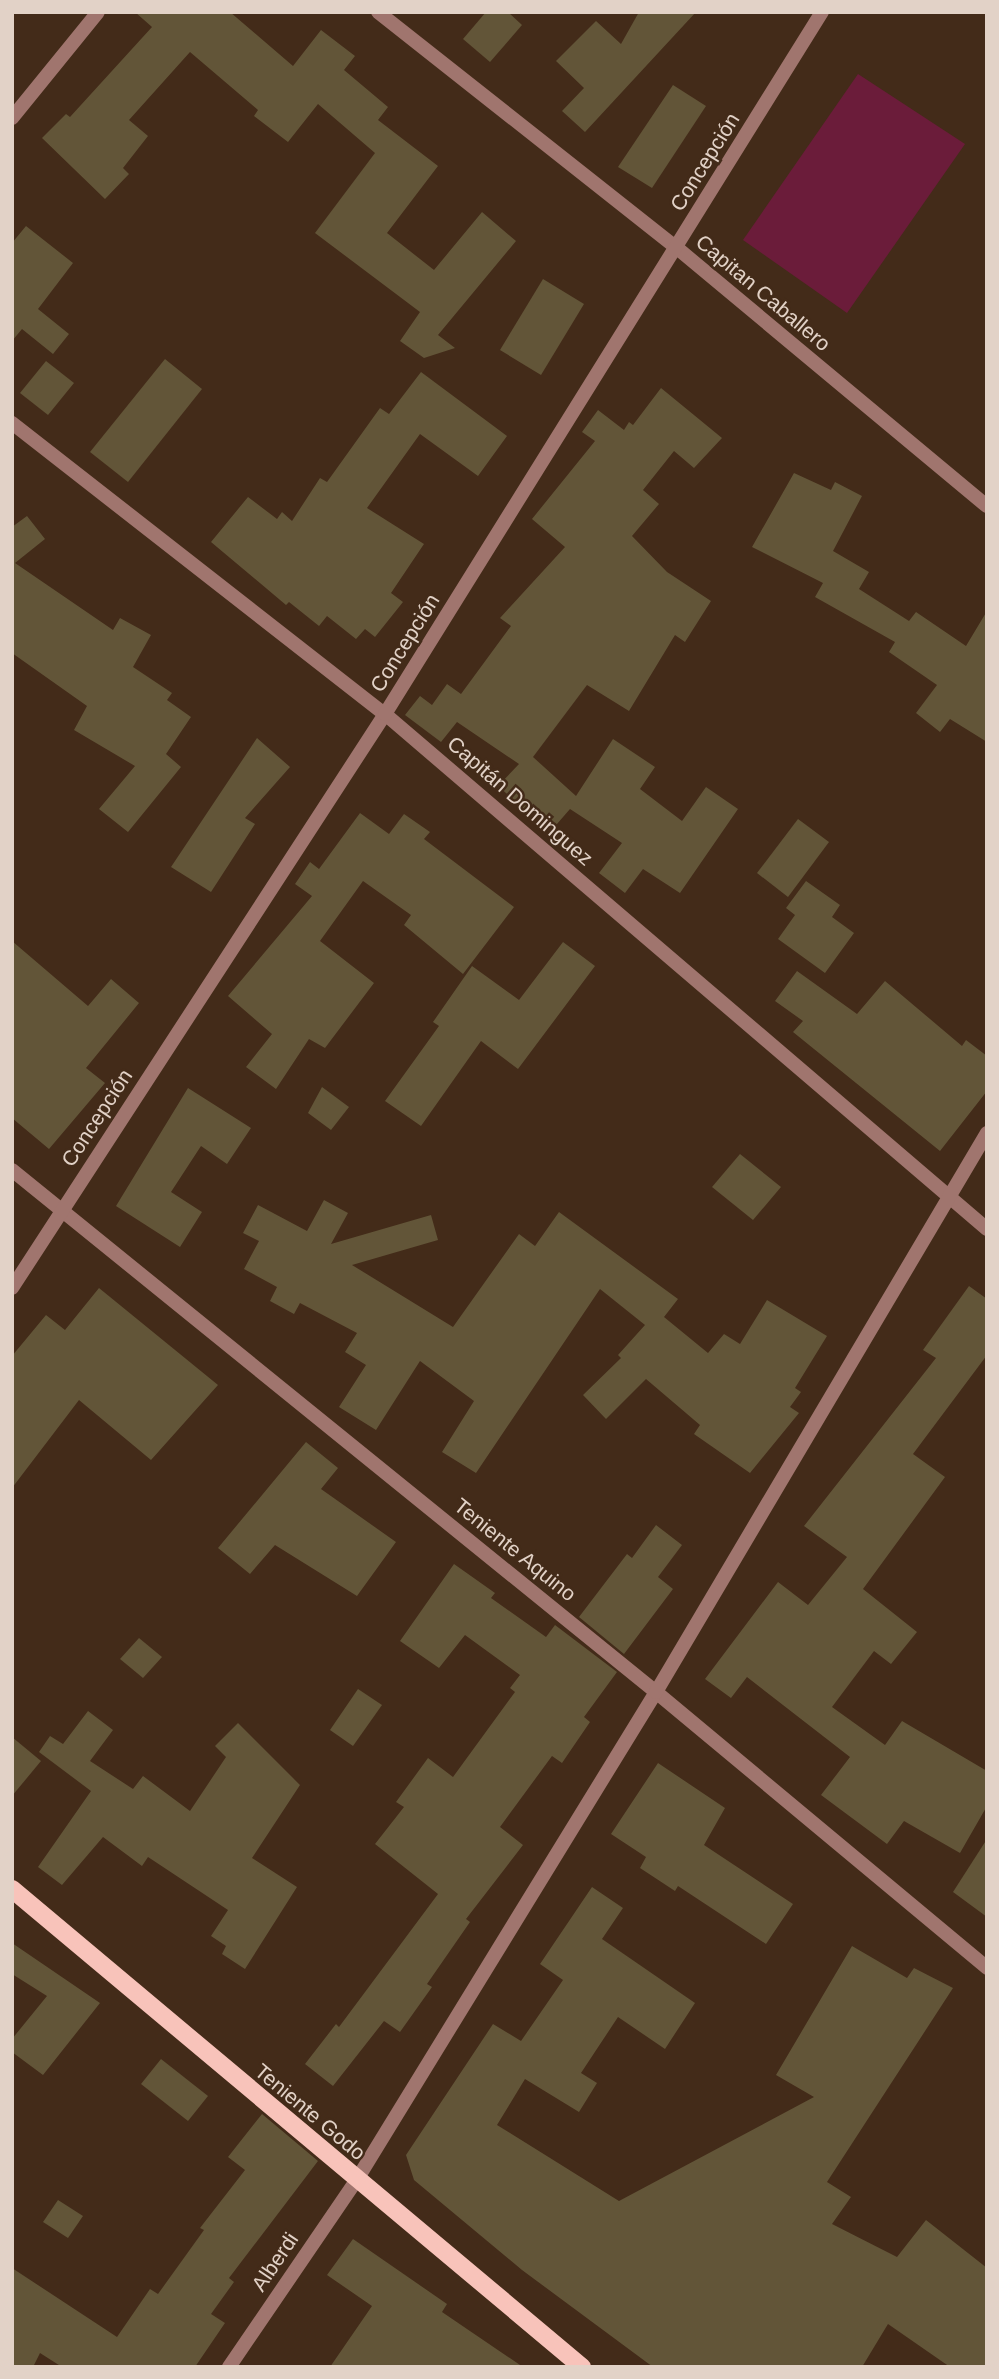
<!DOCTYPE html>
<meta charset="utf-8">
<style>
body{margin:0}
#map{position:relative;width:999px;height:2379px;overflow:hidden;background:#432b19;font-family:Helvetica,sans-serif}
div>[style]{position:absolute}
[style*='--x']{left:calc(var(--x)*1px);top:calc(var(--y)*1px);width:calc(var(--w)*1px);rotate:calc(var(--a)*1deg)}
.green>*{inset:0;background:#6b1c3a}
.building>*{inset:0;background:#625538}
.minor>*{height:14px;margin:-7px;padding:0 7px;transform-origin:7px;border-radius:7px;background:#a0756e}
.primary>*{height:18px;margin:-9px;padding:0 9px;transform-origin:9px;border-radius:9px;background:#f8c3ba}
span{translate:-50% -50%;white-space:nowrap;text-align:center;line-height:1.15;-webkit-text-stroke:5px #432b19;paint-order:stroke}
.street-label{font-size:21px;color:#e2d2c7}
.frame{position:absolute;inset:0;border:14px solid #e2d2c7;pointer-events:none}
</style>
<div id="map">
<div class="green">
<i style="clip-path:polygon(858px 74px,965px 144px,847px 313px,743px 240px)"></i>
</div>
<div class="building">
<i style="clip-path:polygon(135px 12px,230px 12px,293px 66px,321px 30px,355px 56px,344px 70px,388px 107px,378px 120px,438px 166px,387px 233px,434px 270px,482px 212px,516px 241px,438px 335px,455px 348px,424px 358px,400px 341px,420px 312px,315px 233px,375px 153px,318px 104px,288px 142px,254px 116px,258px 110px,190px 52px,129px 120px,148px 136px,123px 168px,129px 174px,105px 199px,42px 138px,66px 114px,70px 117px,152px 27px)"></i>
<i style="clip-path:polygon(486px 12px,508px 12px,522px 25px,490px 62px,463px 39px)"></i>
<i style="clip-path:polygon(639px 12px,696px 12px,585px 132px,562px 111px,584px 88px,556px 61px,596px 21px,621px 44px)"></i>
<i style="clip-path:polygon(673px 85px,706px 106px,652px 188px,618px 167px)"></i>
<i style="clip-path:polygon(26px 226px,73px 263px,38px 309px,69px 334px,53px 354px,22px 329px,12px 341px,12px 243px)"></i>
<i style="clip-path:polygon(543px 279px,584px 304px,541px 375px,500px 350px)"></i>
<i style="clip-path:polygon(165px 359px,202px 389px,128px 482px,90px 452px)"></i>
<i style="clip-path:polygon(46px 361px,74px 383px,48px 415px,20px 393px)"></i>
<i style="clip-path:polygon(421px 372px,507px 436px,478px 476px,420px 434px,367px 508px,424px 544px,391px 593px,403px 602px,375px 637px,365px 629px,356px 639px,327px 616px,319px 626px,289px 602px,286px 605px,211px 542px,248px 497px,277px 519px,282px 512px,292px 521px,320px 478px,327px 482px,380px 408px,389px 414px)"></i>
<i style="clip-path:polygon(661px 388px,722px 438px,694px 468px,674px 451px,643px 490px,659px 504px,632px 536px,667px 572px,711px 601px,685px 642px,675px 635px,629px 711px,587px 685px,533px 757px,576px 796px,613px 739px,655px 767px,640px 789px,682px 821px,706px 787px,738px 809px,680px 893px,643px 869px,625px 893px,599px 873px,622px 843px,570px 809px,550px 832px,498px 786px,519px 764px,457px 722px,441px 742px,405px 715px,420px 696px,432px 705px,447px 684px,461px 694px,511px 626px,500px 618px,565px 547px,532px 519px,595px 441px,582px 432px,598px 410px,624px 430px,629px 422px,633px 425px)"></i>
<i style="clip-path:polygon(794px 473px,831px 490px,835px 482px,862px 496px,833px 551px,869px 572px,859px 589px,909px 621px,916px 612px,966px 646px,987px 611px,987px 742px,950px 719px,940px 732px,916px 713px,937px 685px,889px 652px,895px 642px,815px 597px,823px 583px,752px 547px)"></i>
<i style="clip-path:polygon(27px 516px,45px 539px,15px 563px,113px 630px,120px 618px,151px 635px,133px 667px,172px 693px,167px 700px,191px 717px,166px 754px,181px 767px,128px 832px,99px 809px,135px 766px,74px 730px,87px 706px,12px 653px,12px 527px)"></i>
<i style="clip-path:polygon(257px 738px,290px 767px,245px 818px,255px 824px,211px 892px,171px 867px)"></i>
<i style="clip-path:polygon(360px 813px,389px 834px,404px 814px,430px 832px,424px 839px,514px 907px,463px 974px,404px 925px,411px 915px,363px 881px,320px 941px,374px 983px,325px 1048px,309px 1039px,276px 1089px,246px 1067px,272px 1034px,228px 996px,312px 896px,295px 884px,310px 862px,319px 869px)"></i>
<i style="clip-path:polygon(798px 819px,829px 842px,788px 897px,757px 873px)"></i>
<i style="clip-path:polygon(806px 881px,840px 905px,832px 917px,854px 933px,825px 973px,778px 939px,795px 915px,786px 908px)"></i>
<i style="clip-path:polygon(12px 941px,88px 1006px,111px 979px,139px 1003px,86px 1068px,105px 1083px,49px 1149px,12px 1118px)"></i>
<i style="clip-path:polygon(563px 942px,595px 966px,518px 1069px,481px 1041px,421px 1126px,385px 1101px,439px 1026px,433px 1022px,472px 966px,519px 1000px)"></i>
<i style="clip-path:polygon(797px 971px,857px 1014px,885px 981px,962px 1046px,966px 1040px,987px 1056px,987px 1091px,940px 1151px,793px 1032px,803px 1021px,775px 1001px)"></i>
<i style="clip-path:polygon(322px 1087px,349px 1107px,331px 1130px,308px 1113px)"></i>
<i style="clip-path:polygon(188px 1088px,251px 1128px,227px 1164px,201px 1146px,171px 1192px,202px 1212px,180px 1247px,116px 1206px)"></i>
<i style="clip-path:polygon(740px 1154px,781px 1187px,753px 1220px,712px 1187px)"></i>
<i style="clip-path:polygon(324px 1200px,348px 1213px,331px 1244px,431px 1215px,438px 1240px,352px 1265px,453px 1327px,519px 1234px,535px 1246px,559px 1212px,678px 1299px,664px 1317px,708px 1353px,724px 1334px,740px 1344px,767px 1300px,827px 1336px,795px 1388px,801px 1392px,790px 1407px,799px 1413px,750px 1473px,694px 1434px,700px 1425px,646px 1379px,606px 1419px,583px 1395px,621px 1358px,618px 1355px,645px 1325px,600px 1289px,476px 1473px,442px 1452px,474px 1401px,420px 1361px,376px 1430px,339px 1407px,366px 1365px,345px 1352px,357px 1333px,300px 1303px,294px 1314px,270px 1301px,277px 1287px,244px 1269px,259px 1241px,243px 1233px,258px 1205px,307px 1231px)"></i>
<i style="clip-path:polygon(969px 1286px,987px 1299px,987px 1355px,913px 1454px,945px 1477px,863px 1589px,917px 1632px,891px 1664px,874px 1651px,832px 1707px,885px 1745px,902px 1721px,987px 1771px,987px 1806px,960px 1853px,904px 1821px,887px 1844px,821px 1795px,850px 1757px,747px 1677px,731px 1698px,705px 1679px,778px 1582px,808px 1605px,847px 1557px,804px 1526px,936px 1358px,923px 1350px)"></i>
<i style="clip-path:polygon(99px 1288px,218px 1385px,151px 1460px,79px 1400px,12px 1488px,12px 1356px,46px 1315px,65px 1330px)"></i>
<i style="clip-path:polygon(306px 1442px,338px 1468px,321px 1489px,396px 1542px,357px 1596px,275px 1545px,250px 1574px,218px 1548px)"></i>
<i style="clip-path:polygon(656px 1525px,682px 1545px,658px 1577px,673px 1589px,624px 1654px,579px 1617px,627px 1554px,632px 1558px)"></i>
<i style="clip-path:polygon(454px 1564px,495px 1593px,491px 1598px,546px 1637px,555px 1625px,617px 1672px,584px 1717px,590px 1722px,562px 1763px,552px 1756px,500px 1827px,523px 1845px,466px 1919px,470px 1922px,427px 1984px,432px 1987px,400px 2032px,384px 2021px,333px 2086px,305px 2064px,336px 2024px,339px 2027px,438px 1894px,375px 1844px,404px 1807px,396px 1802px,428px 1758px,453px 1777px,515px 1692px,510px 1688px,520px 1675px,465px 1635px,439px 1668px,400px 1641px)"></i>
<i style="clip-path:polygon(139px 1638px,162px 1657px,143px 1678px,120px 1659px)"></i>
<i style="clip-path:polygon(358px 1689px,382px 1705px,353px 1746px,330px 1730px)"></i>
<i style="clip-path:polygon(88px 1711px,113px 1730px,90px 1761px,133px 1789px,143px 1776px,190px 1811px,226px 1757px,215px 1746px,238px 1723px,300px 1785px,252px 1858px,297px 1887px,245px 1969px,222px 1954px,226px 1946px,211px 1936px,228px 1910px,148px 1857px,142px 1866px,103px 1837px,62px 1885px,38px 1867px,91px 1791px,39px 1752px,50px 1736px,63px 1744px)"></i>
<i style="clip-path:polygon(12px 1737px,41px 1761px,12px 1796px)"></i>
<i style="clip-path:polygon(658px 1763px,725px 1808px,704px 1845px,793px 1904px,766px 1944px,678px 1886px,675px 1891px,640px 1868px,646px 1857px,611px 1834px)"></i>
<i style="clip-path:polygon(987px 1839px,987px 1917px,953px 1892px)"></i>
<i style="clip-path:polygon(592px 1887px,623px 1908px,602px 1939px,695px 2003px,665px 2049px,618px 2017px,581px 2073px,597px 2083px,579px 2112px,525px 2079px,497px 2125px,619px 2201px,814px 2097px,776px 2075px,852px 1946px,907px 1978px,914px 1968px,953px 1988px,827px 2182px,851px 2197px,832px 2224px,897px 2257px,926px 2220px,987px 2268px,987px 2367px,950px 2367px,888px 2324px,862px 2367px,653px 2367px,522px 2270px,414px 2180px,406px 2155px,493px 2024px,521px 2041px,563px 1980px,540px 1964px)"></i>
<i style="clip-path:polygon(12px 1943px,100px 2003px,43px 2075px,12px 2052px,12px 2039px,47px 1996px,12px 1974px)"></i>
<i style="clip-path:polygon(161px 2059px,208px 2096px,188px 2121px,141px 2084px)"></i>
<i style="clip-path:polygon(262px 2114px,318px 2161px,229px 2278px,234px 2282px,211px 2314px,225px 2323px,195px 2367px,62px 2367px,40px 2353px,33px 2367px,12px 2367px,12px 2268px,117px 2337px,150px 2289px,158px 2294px,204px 2230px,200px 2228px,245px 2170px,228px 2157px)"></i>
<i style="clip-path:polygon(58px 2200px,83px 2216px,68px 2238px,43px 2222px)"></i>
<i style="clip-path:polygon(353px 2239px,447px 2304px,442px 2312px,523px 2367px,330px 2367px,372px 2306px,327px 2275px)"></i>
</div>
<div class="minor">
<i style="--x:378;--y:12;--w:381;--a:38.3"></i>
<i style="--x:677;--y:248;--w:403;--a:39.8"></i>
<i style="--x:12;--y:118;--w:136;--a:-50.9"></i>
<i style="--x:12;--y:423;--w:473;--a:38"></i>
<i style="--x:385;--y:714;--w:792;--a:40.55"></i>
<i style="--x:12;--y:1170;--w:829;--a:39.03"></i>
<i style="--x:656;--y:1692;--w:431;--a:39.8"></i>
<i style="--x:12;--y:1288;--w:685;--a:-56.98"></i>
<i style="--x:385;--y:714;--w:827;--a:-58.1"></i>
<i style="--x:229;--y:2367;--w:225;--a:-55.7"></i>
<i style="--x:356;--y:2181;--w:574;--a:-58.47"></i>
<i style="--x:656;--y:1692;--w:650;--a:-59.37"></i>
</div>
<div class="primary">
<i style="--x:12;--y:1889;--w:744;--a:39.98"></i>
</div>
<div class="street-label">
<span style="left:705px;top:162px;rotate:-58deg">Concepción</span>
<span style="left:763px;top:293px;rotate:40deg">Capitan Caballero</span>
<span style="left:405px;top:643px;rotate:-58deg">Concepción</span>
<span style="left:520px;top:801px;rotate:41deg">Capitán Dominguez</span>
<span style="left:97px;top:1118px;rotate:-57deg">Concepción</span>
<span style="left:515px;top:1550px;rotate:39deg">Teniente Aquino</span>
<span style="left:310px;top:2112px;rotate:40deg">Teniente Godo</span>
<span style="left:275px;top:2262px;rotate:-56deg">Alberdi</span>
</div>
<div class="frame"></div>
</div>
